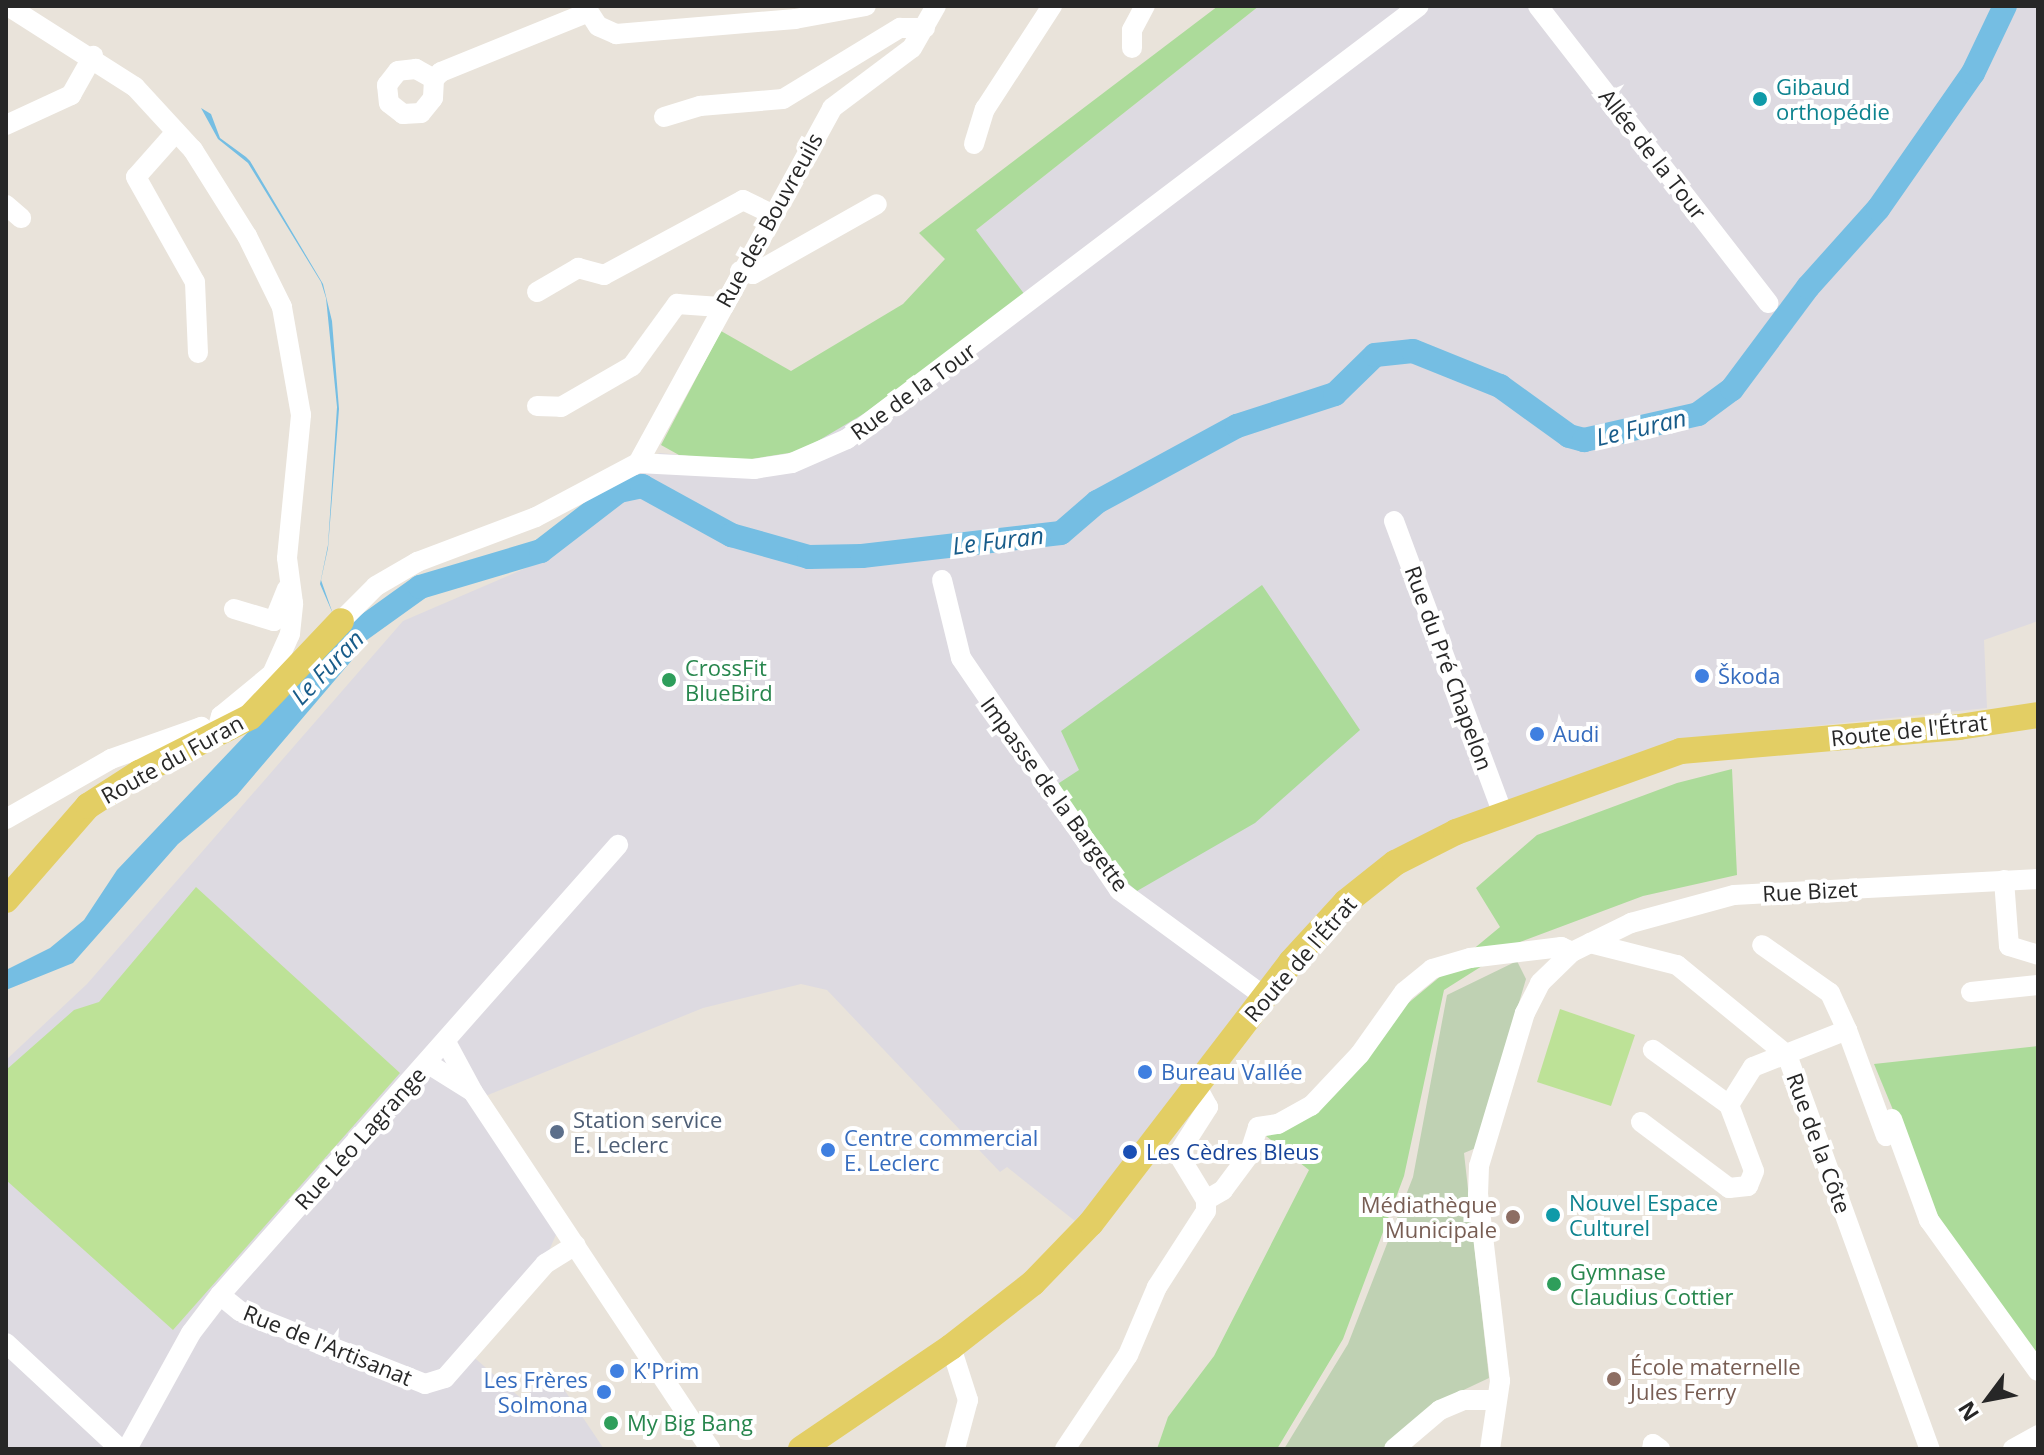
<!DOCTYPE html>
<meta charset="utf-8">
<style>
body{margin:0}
#map{position:relative;width:2044px;height:1455px;overflow:hidden;background:#e9e3da;font-family:"Open Sans",sans-serif}
div>[style]{position:absolute}
[style*='--x']{left:calc(var(--x)*1px);top:calc(var(--y)*1px);width:calc(var(--w)*1px);rotate:calc(var(--a)*1deg)}
.industrial>*{inset:0;background:#dddae1}
.green>*{inset:0;background:#acdb9a}
.cemetery>*{inset:0;background:#bfd1b3}
.pitch>*{inset:0;background:#bde297}
.water>*{inset:0;background:#75bee3}
.river>*{height:24px;margin:-12px;padding:0 12px;transform-origin:12px;border-radius:12px;background:#75bee3}
.minor>*{height:20px;margin:-10px;padding:0 10px;transform-origin:10px;border-radius:10px;background:#fff}
.major>*{height:26px;margin:-13px;padding:0 13px;transform-origin:13px;border-radius:13px;background:#e3ce64}
.dots>*{width:22px;height:22px;translate:-50% -50%;box-sizing:border-box;border:4px solid #fff;border-radius:50%}
span{translate:-50% -50%;white-space:nowrap;text-align:center;line-height:1.15;-webkit-text-stroke:8px #fff;paint-order:stroke}
.culture-label{font-size:22px;color:#0d838f}
.left{translate:0 -50%;text-align:left}
.street-label{font-size:22px;color:#272727}
.leisure-label{font-size:22px;color:#27864d}
.shop-label{font-size:22px;color:#366cbe}
.right{translate:-100% -50%;text-align:right}
.service-label{font-size:22px;color:#4e5e75}
.transit-label{font-size:22px;color:#164399}
.education-label{font-size:22px;color:#785e54}
.water-label{font-size:24px;color:#185c8a;font-style:italic}
.frame{position:absolute;inset:0;border:8px solid #272727;pointer-events:none}
.north{position:absolute;left:1948px;top:1359px;width:80px;height:80px;-webkit-text-stroke:6px #fff;paint-order:stroke;rotate:238deg;font-size:22px;font-weight:700;line-height:32px;text-align:center;color:#272727}
.north::after{content:'';display:block;margin:auto;width:28px;height:36px;background:#272727;clip-path:polygon(50% 0,100% 100%,50% 72%,0 100%)}
</style>
<div id="map">
<div class="industrial">
<i style="clip-path:polygon(1259px 6px,2038px 6px,2038px 621px,1984px 640px,1987px 708px,1718px 736px,1425px 857px,1348px 911px,1270px 1011px,1075px 1221px,1007px 1167px,1000px 1172px,827px 990px,801px 984px,703px 1008px,488px 1095px,472px 1103px,558px 1230px,548px 1253px,462px 1347px,523px 1400px,551px 1370px,604px 1449px,6px 1449px,6px 1060px,87px 984px,403px 621px,533px 565px,610px 472px,660px 453px,739px 461px,801px 451px,976px 230px)"></i>
</div>
<div class="green">
<i style="clip-path:polygon(1218px 6px,1259px 6px,976px 230px,1025px 295px,865px 413px,801px 451px,739px 461px,679px 455px,661px 445px,721px 331px,791px 371px,903px 304px,945px 259px,919px 233px)"></i>
<i style="clip-path:polygon(1262px 585px,1360px 730px,1255px 823px,1137px 891px,1117px 874px,1056px 785px,1079px 770px,1061px 731px)"></i>
<i style="clip-path:polygon(1732px 769px,1737px 875px,1643px 896px,1520px 942px,1444px 990px,1404px 1176px,1343px 1339px,1277px 1449px,1157px 1449px,1168px 1417px,1214px 1356px,1309px 1170px,1261px 1132px,1280px 1132px,1383px 1024px,1500px 927px,1476px 888px,1537px 835px,1677px 783px)"></i>
<i style="clip-path:polygon(2038px 1046px,2038px 1361px,1937px 1216px,1874px 1064px)"></i>
</div>
<div class="cemetery">
<i style="clip-path:polygon(1517px 961px,1526px 979px,1476px 1148px,1464px 1153px,1489px 1378px,1436px 1403px,1386px 1449px,1284px 1449px,1348px 1344px,1413px 1177px,1447px 995px)"></i>
</div>
<div class="pitch">
<i style="clip-path:polygon(196px 887px,400px 1073px,173px 1330px,6px 1180px,6px 1070px,74px 1010px,99px 1002px)"></i>
<i style="clip-path:polygon(1560px 1009px,1635px 1035px,1611px 1106px,1537px 1082px)"></i>
</div>
<div class="water">
<i style="clip-path:polygon(201px 108px,211px 114px,220px 138px,246px 157px,250px 161px,323px 284px,332px 321px,339px 409px,328px 548px,321px 580px,333px 614px,320px 584px,328px 545px,337px 407px,326px 298px,321px 282px,248px 163px,218px 139px)"></i>
<i style="clip-path:polygon(347px 628px,364px 646px,237px 795px,178px 844px,73px 963px,6px 990px,6px 970px,50px 948px,84px 920px,117px 870px)"></i>
</div>
<div class="river">
<i style="--x:332;--y:660;--w:36;--a:-48"></i>
<i style="--x:356;--y:633;--w:79;--a:-35.7"></i>
<i style="--x:420;--y:587;--w:126;--a:-16.6"></i>
<i style="--x:541;--y:551;--w:98;--a:-37.6"></i>
<i style="--x:619;--y:491;--w:24;--a:-12"></i>
<i style="--x:642;--y:486;--w:102;--a:28.8"></i>
<i style="--x:731;--y:535;--w:81;--a:15.8"></i>
<i style="--x:809;--y:557;--w:53;--a:-1.1"></i>
<i style="--x:862;--y:556;--w:200;--a:-6.6"></i>
<i style="--x:1061;--y:533;--w:48;--a:-40.7"></i>
<i style="--x:1097;--y:502;--w:159;--a:-28.5"></i>
<i style="--x:1237;--y:426;--w:103;--a:-18.1"></i>
<i style="--x:1335;--y:394;--w:56;--a:-44.3"></i>
<i style="--x:1375;--y:355;--w:38;--a:-6"></i>
<i style="--x:1413;--y:351;--w:94;--a:21.9"></i>
<i style="--x:1500;--y:386;--w:85;--a:35.9"></i>
<i style="--x:1569;--y:436;--w:16;--a:15"></i>
<i style="--x:1584;--y:440;--w:117;--a:-12.8"></i>
<i style="--x:1698;--y:414;--w:42;--a:-36.3"></i>
<i style="--x:1732;--y:389;--w:127;--a:-53.3"></i>
<i style="--x:1808;--y:287;--w:105;--a:-48.1"></i>
<i style="--x:1878;--y:209;--w:166;--a:-55.1"></i>
<i style="--x:1973;--y:73;--w:74;--a:-64.5"></i>
</div>
<div class="minor">
<i style="--x:585;--y:6;--w:24;--a:57"></i>
<i style="--x:598;--y:26;--w:20;--a:24"></i>
<i style="--x:616;--y:34;--w:180;--a:-4.8"></i>
<i style="--x:795;--y:19;--w:72;--a:-10.4"></i>
<i style="--x:1538;--y:6;--w:376;--a:52.2"></i>
<i style="--x:1132;--y:48;--w:18;--a:-90"></i>
<i style="--x:1132;--y:30;--w:27;--a:-62"></i>
<i style="--x:434;--y:79;--w:21;--a:-151"></i>
<i style="--x:416;--y:69;--w:18;--a:174"></i>
<i style="--x:398;--y:71;--w:18;--a:128"></i>
<i style="--x:387;--y:85;--w:18;--a:84"></i>
<i style="--x:389;--y:103;--w:18;--a:38"></i>
<i style="--x:403;--y:114;--w:18;--a:-3"></i>
<i style="--x:421;--y:113;--w:19;--a:-51"></i>
<i style="--x:433;--y:98;--w:19;--a:-87"></i>
<i style="--x:434;--y:79;--w:10;--a:-45"></i>
<i style="--x:441;--y:72;--w:157;--a:-22.1"></i>
<i style="--x:664;--y:117;--w:38;--a:-17"></i>
<i style="--x:700;--y:106;--w:83;--a:-4.8"></i>
<i style="--x:783;--y:99;--w:137;--a:-31.3"></i>
<i style="--x:900;--y:28;--w:25;--a:0"></i>
<i style="--x:6;--y:125;--w:72;--a:-24.8"></i>
<i style="--x:71;--y:95;--w:45;--a:-60.6"></i>
<i style="--x:176;--y:132;--w:60;--a:131.6"></i>
<i style="--x:136;--y:177;--w:120;--a:60.7"></i>
<i style="--x:195;--y:282;--w:71;--a:87.6"></i>
<i style="--x:974;--y:144;--w:37;--a:-73"></i>
<i style="--x:985;--y:109;--w:123;--a:-57"></i>
<i style="--x:6;--y:205;--w:20;--a:41"></i>
<i style="--x:740;--y:271;--w:13;--a:13"></i>
<i style="--x:753;--y:274;--w:142;--a:-29.4"></i>
<i style="--x:537;--y:292;--w:48;--a:-30.3"></i>
<i style="--x:578;--y:268;--w:27;--a:15"></i>
<i style="--x:604;--y:275;--w:158;--a:-28.3"></i>
<i style="--x:743;--y:200;--w:32;--a:26"></i>
<i style="--x:537;--y:406;--w:24;--a:2"></i>
<i style="--x:561;--y:407;--w:82;--a:-30"></i>
<i style="--x:632;--y:366;--w:77;--a:-54"></i>
<i style="--x:677;--y:304;--w:43;--a:4"></i>
<i style="--x:638;--y:463;--w:405;--a:-61.3"></i>
<i style="--x:832;--y:108;--w:100;--a:-36.9"></i>
<i style="--x:912;--y:48;--w:48;--a:-60.3"></i>
<i style="--x:1394;--y:521;--w:315;--a:69.6"></i>
<i style="--x:942;--y:580;--w:80;--a:76.3"></i>
<i style="--x:961;--y:658;--w:281;--a:55.7"></i>
<i style="--x:1119;--y:890;--w:180;--a:36.2"></i>
<i style="--x:234;--y:609;--w:42;--a:16.7"></i>
<i style="--x:274;--y:621;--w:35;--a:-68"></i>
<i style="--x:341;--y:621;--w:49;--a:-45"></i>
<i style="--x:376;--y:586;--w:48;--a:-30.3"></i>
<i style="--x:417;--y:562;--w:127;--a:-20.7"></i>
<i style="--x:536;--y:517;--w:115;--a:-27.9"></i>
<i style="--x:638;--y:463;--w:116;--a:3"></i>
<i style="--x:754;--y:469;--w:38;--a:-9"></i>
<i style="--x:792;--y:463;--w:60;--a:-23.6"></i>
<i style="--x:847;--y:439;--w:717;--a:-37.13"></i>
<i style="--x:6;--y:819;--w:121;--a:-29.7"></i>
<i style="--x:111;--y:759;--w:96;--a:-19.6"></i>
<i style="--x:201;--y:727;--w:18;--a:38"></i>
<i style="--x:215;--y:738;--w:23;--a:-75"></i>
<i style="--x:221;--y:716;--w:66;--a:-39.5"></i>
<i style="--x:272;--y:674;--w:44;--a:-65.8"></i>
<i style="--x:290;--y:634;--w:31;--a:-84"></i>
<i style="--x:293;--y:603;--w:45;--a:-97.6"></i>
<i style="--x:287;--y:558;--w:144;--a:-84.4"></i>
<i style="--x:301;--y:415;--w:110;--a:-100"></i>
<i style="--x:282;--y:307;--w:79;--a:-116.2"></i>
<i style="--x:247;--y:236;--w:102;--a:-122.1"></i>
<i style="--x:193;--y:150;--w:86;--a:-132.6"></i>
<i style="--x:135;--y:87;--w:151;--a:-147.5"></i>
<i style="--x:2004;--y:880;--w:66;--a:85.7"></i>
<i style="--x:2009;--y:946;--w:30;--a:17"></i>
<i style="--x:1590;--y:943;--w:90;--a:14.2"></i>
<i style="--x:1677;--y:965;--w:142;--a:39.3"></i>
<i style="--x:1787;--y:1055;--w:419;--a:70.1"></i>
<i style="--x:1971;--y:992;--w:67;--a:-6"></i>
<i style="--x:1847;--y:1030;--w:113;--a:69.8"></i>
<i style="--x:446;--y:1042;--w:57;--a:61.6"></i>
<i style="--x:473;--y:1092;--w:429;--a:56.4"></i>
<i style="--x:427;--y:1063;--w:51;--a:32.1"></i>
<i style="--x:1729;--y:1105;--w:45;--a:-57.7"></i>
<i style="--x:1753;--y:1067;--w:101;--a:-21.5"></i>
<i style="--x:1847;--y:1030;--w:41;--a:-114.7"></i>
<i style="--x:1830;--y:993;--w:83;--a:-144.8"></i>
<i style="--x:1892;--y:1119;--w:108;--a:69.9"></i>
<i style="--x:1929;--y:1220;--w:186;--a:54.2"></i>
<i style="--x:1641;--y:1122;--w:110;--a:36.9"></i>
<i style="--x:1729;--y:1188;--w:19;--a:-6"></i>
<i style="--x:1748;--y:1186;--w:16;--a:-68"></i>
<i style="--x:1754;--y:1171;--w:71;--a:-110.7"></i>
<i style="--x:1729;--y:1105;--w:94;--a:-144.1"></i>
<i style="--x:1206;--y:1200;--w:20;--a:-30"></i>
<i style="--x:1223;--y:1190;--w:44;--a:-53.4"></i>
<i style="--x:1249;--y:1155;--w:29;--a:-72"></i>
<i style="--x:1258;--y:1127;--w:20;--a:-9"></i>
<i style="--x:1278;--y:1124;--w:38;--a:-29"></i>
<i style="--x:1311;--y:1106;--w:71;--a:-46.7"></i>
<i style="--x:1360;--y:1054;--w:76;--a:-54.6"></i>
<i style="--x:1404;--y:992;--w:36;--a:-39"></i>
<i style="--x:1432;--y:969;--w:40;--a:-16"></i>
<i style="--x:1470;--y:958;--w:92;--a:-6.9"></i>
<i style="--x:1561;--y:947;--w:12;--a:24"></i>
<i style="--x:220;--y:1295;--w:26;--a:39"></i>
<i style="--x:240;--y:1311;--w:199;--a:21.5"></i>
<i style="--x:425;--y:1384;--w:21;--a:-17"></i>
<i style="--x:445;--y:1378;--w:152;--a:-48.7"></i>
<i style="--x:545;--y:1264;--w:36;--a:-32"></i>
<i style="--x:6;--y:1343;--w:156;--a:42.9"></i>
<i style="--x:951;--y:1347;--w:56;--a:72.2"></i>
<i style="--x:968;--y:1400;--w:51;--a:104.9"></i>
<i style="--x:127;--y:1449;--w:132;--a:-61.1"></i>
<i style="--x:191;--y:1333;--w:48;--a:-52.7"></i>
<i style="--x:220;--y:1295;--w:601;--a:-48.51"></i>
<i style="--x:1065;--y:1449;--w:113;--a:-56.2"></i>
<i style="--x:1128;--y:1355;--w:74;--a:-66.9"></i>
<i style="--x:1157;--y:1287;--w:90;--a:-57.2"></i>
<i style="--x:1206;--y:1211;--w:11;--a:-90"></i>
<i style="--x:1206;--y:1200;--w:54;--a:-121.3"></i>
<i style="--x:1178;--y:1154;--w:56;--a:-57.4"></i>
<i style="--x:1208;--y:1107;--w:25;--a:-119"></i>
<i style="--x:1394;--y:1449;--w:60;--a:-40.3"></i>
<i style="--x:1440;--y:1410;--w:25;--a:-23"></i>
<i style="--x:1463;--y:1400;--w:33;--a:0"></i>
<i style="--x:1490;--y:1449;--w:69;--a:-81.6"></i>
<i style="--x:1500;--y:1381;--w:187;--a:-96.7"></i>
<i style="--x:1478;--y:1195;--w:29;--a:-88"></i>
<i style="--x:1479;--y:1166;--w:160;--a:-73.3"></i>
<i style="--x:1525;--y:1013;--w:34;--a:-63"></i>
<i style="--x:1540;--y:983;--w:45;--a:-44.1"></i>
<i style="--x:1572;--y:952;--w:66;--a:-26.2"></i>
<i style="--x:1631;--y:923;--w:107;--a:-15.2"></i>
<i style="--x:1734;--y:895;--w:304;--a:-3"></i>
<i style="--x:1652;--y:1449;--w:5;--a:-79"></i>
<i style="--x:1653;--y:1444;--w:9;--a:36"></i>
<i style="--x:2013;--y:1449;--w:29;--a:-29"></i>
</div>
<div class="major">
<i style="--x:6;--y:900;--w:125;--a:-48.9"></i>
<i style="--x:88;--y:806;--w:61;--a:-32.9"></i>
<i style="--x:139;--y:773;--w:124;--a:-26.8"></i>
<i style="--x:250;--y:717;--w:132;--a:-46.5"></i>
<i style="--x:801;--y:1449;--w:181;--a:-34.2"></i>
<i style="--x:951;--y:1347;--w:104;--a:-38"></i>
<i style="--x:1033;--y:1283;--w:83;--a:-46"></i>
<i style="--x:1091;--y:1223;--w:329;--a:-52.5"></i>
<i style="--x:1291;--y:962;--w:81;--a:-47.5"></i>
<i style="--x:1346;--y:902;--w:63;--a:-38.5"></i>
<i style="--x:1395;--y:863;--w:68;--a:-26.9"></i>
<i style="--x:1456;--y:832;--w:239;--a:-19.8"></i>
<i style="--x:1681;--y:751;--w:279;--a:-4.9"></i>
<i style="--x:1959;--y:727;--w:80;--a:-8.6"></i>
</div>
<div class="dots">
<i style="left:1760px;top:99px;background:#0f9aa8"></i>
<i style="left:1702px;top:676px;background:#3f7fe0"></i>
<i style="left:669px;top:680px;background:#2e9e5b"></i>
<i style="left:1537px;top:734px;background:#3f7fe0"></i>
<i style="left:1145px;top:1072px;background:#3f7fe0"></i>
<i style="left:557px;top:1132px;background:#5c6f8a"></i>
<i style="left:828px;top:1150px;background:#3f7fe0"></i>
<i style="left:1130px;top:1152px;background:#1a4fb4"></i>
<i style="left:1553px;top:1215px;background:#0f9aa8"></i>
<i style="left:1513px;top:1217px;background:#8d6e63"></i>
<i style="left:1554px;top:1284px;background:#2e9e5b"></i>
<i style="left:617px;top:1371px;background:#3f7fe0"></i>
<i style="left:1614px;top:1379px;background:#8d6e63"></i>
<i style="left:604px;top:1392px;background:#3f7fe0"></i>
<i style="left:611px;top:1423px;background:#2e9e5b"></i>
</div>
<div class="culture-label">
<span class="left" style="left:1776px;top:99px">Gibaud<br>orthopédie</span>
<span class="left" style="left:1569px;top:1215px">Nouvel Espace<br>Culturel</span>
</div>
<div class="street-label">
<span style="left:1653px;top:154px;rotate:52deg">Allée de la Tour</span>
<span style="left:769px;top:220px;rotate:-61deg">Rue des Bouvreuils</span>
<span style="left:913px;top:391px;rotate:-36deg">Rue de la Tour</span>
<span style="left:1449px;top:668px;rotate:70deg">Rue du Pré Chapelon</span>
<span style="left:1909px;top:730px;rotate:-6deg">Route de l'Étrat</span>
<span style="left:172px;top:759px;rotate:-29deg">Route du Furan</span>
<span style="left:1055px;top:794px;rotate:54deg">Impasse de la Bargette</span>
<span style="left:1810px;top:891px;rotate:-3deg">Rue Bizet</span>
<span style="left:1300px;top:959px;rotate:-49deg">Route de l'Étrat</span>
<span style="left:360px;top:1138px;rotate:-48deg">Rue Léo Lagrange</span>
<span style="left:1819px;top:1143px;rotate:70deg">Rue de la Côte</span>
<span style="left:328px;top:1345px;rotate:22deg">Rue de l'Artisanat</span>
</div>
<div class="leisure-label">
<span class="left" style="left:685px;top:680px">CrossFit<br>BlueBird</span>
<span class="left" style="left:1570px;top:1284px">Gymnase<br>Claudius Cottier</span>
<span class="left" style="left:627px;top:1423px">My Big Bang</span>
</div>
<div class="shop-label">
<span class="left" style="left:1718px;top:676px">Škoda</span>
<span class="left" style="left:1553px;top:734px">Audi</span>
<span class="left" style="left:1161px;top:1072px">Bureau Vallée</span>
<span class="left" style="left:844px;top:1150px">Centre commercial<br>E. Leclerc</span>
<span class="left" style="left:633px;top:1371px">K'Prim</span>
<span class="right" style="left:588px;top:1392px">Les Frères<br>Solmona</span>
</div>
<div class="service-label">
<span class="left" style="left:573px;top:1132px">Station service<br>E. Leclerc</span>
</div>
<div class="transit-label">
<span class="left" style="left:1146px;top:1152px">Les Cèdres Bleus</span>
</div>
<div class="education-label">
<span class="right" style="left:1497px;top:1217px">Médiathèque<br>Municipale</span>
<span class="left" style="left:1630px;top:1379px">École maternelle<br>Jules Ferry</span>
</div>
<div class="water-label">
<span style="left:1641px;top:427px;rotate:-13deg">Le Furan</span>
<span style="left:998px;top:540px;rotate:-7deg">Le Furan</span>
<span style="left:327px;top:667px;rotate:-46deg">Le Furan</span>
</div>
<div class="frame"></div>
<div class="north">N</div>
</div>
